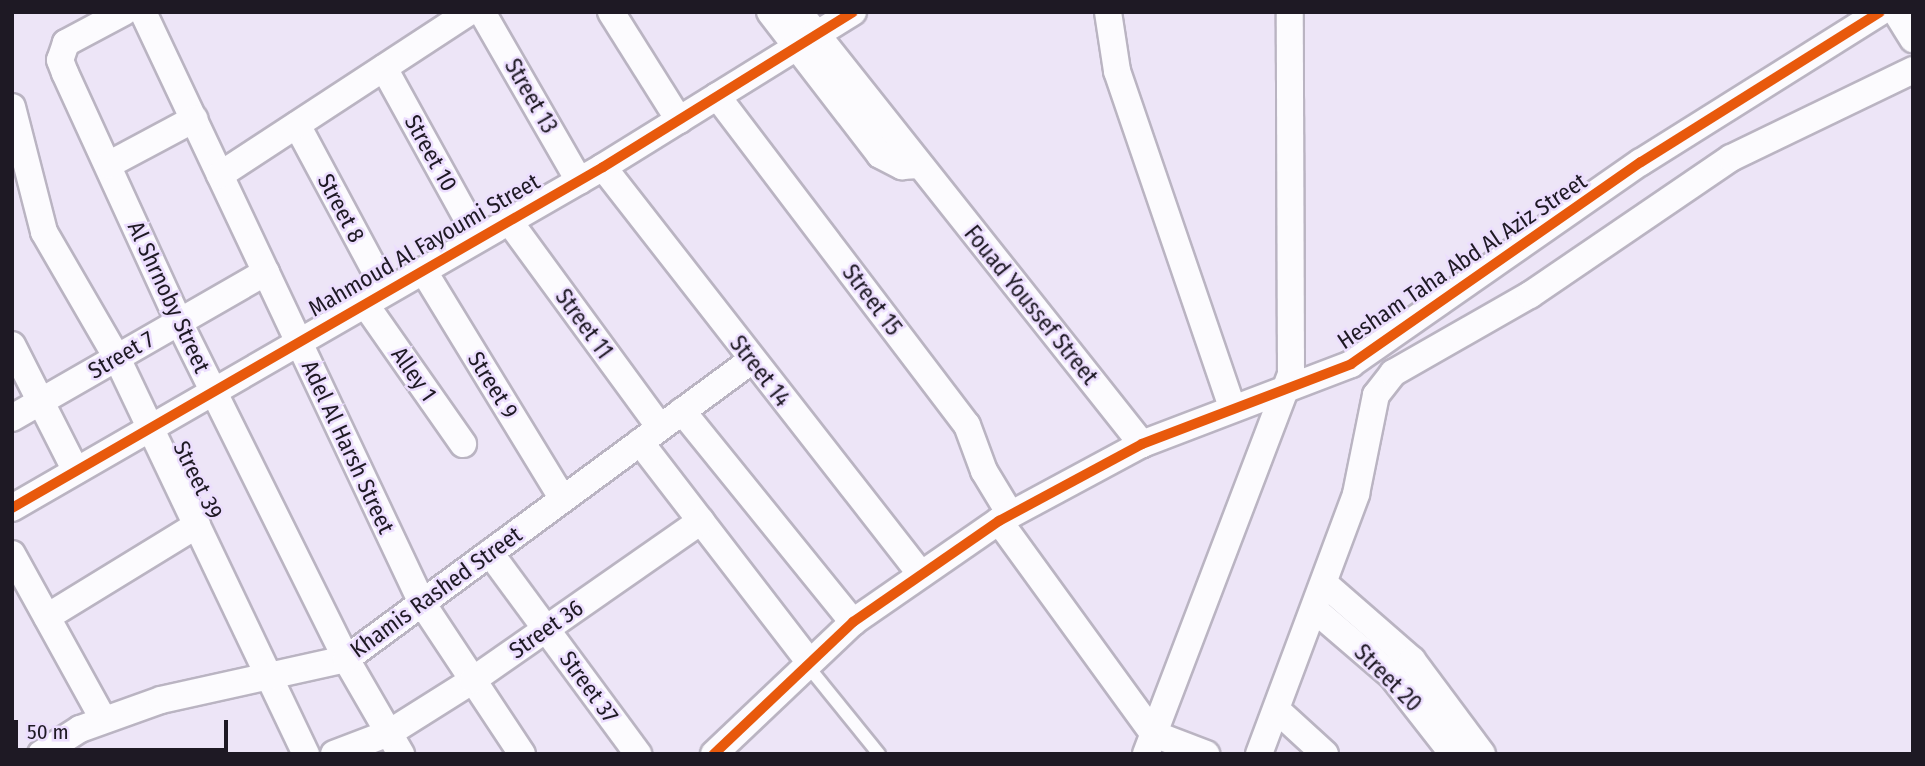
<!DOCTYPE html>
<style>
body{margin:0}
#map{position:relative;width:1925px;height:766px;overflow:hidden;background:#ede5f7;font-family:"Fira Sans Condensed",sans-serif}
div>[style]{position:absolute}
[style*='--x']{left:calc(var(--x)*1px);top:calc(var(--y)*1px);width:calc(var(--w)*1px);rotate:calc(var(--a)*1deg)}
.roads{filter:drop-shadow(2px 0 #bab4c2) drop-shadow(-2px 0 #bab4c2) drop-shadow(0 2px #bab4c2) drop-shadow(0 -2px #bab4c2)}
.service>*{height:12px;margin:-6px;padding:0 6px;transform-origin:6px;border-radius:6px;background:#fcfbfe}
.minor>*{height:26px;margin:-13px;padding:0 13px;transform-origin:13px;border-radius:13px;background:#fcfbfe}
.cycleway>*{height:10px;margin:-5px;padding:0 5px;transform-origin:5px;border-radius:5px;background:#e8590c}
span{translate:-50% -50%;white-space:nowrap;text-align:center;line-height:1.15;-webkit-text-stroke:5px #ecdefe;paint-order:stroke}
.street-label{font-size:23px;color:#1e1924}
.frame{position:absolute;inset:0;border:14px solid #1e1924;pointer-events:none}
.scale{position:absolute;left:14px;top:720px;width:214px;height:32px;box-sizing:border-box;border:4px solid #1e1924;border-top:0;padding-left:9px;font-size:21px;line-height:24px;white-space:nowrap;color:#1e1924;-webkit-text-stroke:5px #ecdefe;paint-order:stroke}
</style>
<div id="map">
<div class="roads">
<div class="service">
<i style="--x:806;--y:664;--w:116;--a:51"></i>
</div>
<div class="minor">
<i style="--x:124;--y:12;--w:66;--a:151.9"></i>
<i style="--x:66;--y:43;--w:18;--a:109"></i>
<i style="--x:60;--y:60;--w:14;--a:69"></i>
<i style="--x:65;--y:73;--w:274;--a:65.4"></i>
<i style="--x:179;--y:322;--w:376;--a:63.6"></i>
<i style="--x:346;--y:659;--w:110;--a:59.9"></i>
<i style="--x:143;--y:12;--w:654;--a:64.73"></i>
<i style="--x:422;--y:603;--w:181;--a:56.5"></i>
<i style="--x:482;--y:12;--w:195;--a:60.1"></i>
<i style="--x:611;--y:12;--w:128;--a:57.8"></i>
<i style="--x:770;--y:12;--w:180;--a:52.4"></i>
<i style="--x:880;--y:155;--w:25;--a:27"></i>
<i style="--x:902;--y:166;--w:17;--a:-3"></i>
<i style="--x:799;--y:12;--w:552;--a:51.55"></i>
<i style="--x:1108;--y:12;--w:60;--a:81.3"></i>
<i style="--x:1117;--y:71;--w:354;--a:71.1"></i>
<i style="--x:1896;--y:12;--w:32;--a:58"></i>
<i style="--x:384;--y:68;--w:194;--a:61.1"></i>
<i style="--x:717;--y:96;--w:413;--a:52.8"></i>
<i style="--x:967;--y:425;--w:49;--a:69.7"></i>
<i style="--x:984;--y:471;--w:50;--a:58.8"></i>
<i style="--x:12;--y:107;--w:129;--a:75.6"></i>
<i style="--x:44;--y:232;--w:146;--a:59.9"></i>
<i style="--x:117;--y:358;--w:439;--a:64.5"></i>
<i style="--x:297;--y:125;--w:188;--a:61.8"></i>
<i style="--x:108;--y:165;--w:98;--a:-28.1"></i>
<i style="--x:603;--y:167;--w:515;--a:52.02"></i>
<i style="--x:220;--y:175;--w:298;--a:-33.2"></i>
<i style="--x:509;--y:221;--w:255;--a:53.8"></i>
<i style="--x:423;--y:270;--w:268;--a:58.6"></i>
<i style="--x:365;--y:304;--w:171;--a:55"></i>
<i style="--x:12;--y:345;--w:141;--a:63.1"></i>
<i style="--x:682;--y:411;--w:272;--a:51"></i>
<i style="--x:12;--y:418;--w:293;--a:-29.9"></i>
<i style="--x:640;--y:442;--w:275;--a:52.4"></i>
<i style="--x:12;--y:508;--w:682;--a:-29.98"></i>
<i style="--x:603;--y:167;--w:294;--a:-31.8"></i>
<i style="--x:999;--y:521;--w:263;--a:54"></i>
<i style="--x:1154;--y:734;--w:56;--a:21"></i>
<i style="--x:490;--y:553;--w:250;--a:53.6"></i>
<i style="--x:12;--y:554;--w:188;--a:61.1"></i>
<i style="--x:1325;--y:584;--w:116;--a:41.1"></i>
<i style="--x:1412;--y:660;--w:117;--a:53.3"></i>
<i style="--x:1315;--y:610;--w:101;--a:40.6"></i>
<i style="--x:1392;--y:676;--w:99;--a:52"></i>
<i style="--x:47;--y:617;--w:176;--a:-31.5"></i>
<i style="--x:1277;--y:710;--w:65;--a:42.5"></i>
<i style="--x:41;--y:754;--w:46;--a:-32.7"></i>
<i style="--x:80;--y:729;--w:86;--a:-19.7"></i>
<i style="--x:161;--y:700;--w:189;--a:-12.5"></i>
<i style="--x:346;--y:659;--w:504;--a:-36.37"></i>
<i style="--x:334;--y:754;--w:59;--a:-20.9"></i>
<i style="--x:389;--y:733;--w:99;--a:-32.2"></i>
<i style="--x:473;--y:680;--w:278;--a:-34.9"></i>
<i style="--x:714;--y:754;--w:192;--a:-43.5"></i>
<i style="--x:853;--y:622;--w:178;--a:-34.7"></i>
<i style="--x:999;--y:521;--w:162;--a:-28.3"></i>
<i style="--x:1142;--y:444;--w:224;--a:-20.9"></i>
<i style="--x:1351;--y:364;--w:353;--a:-34.9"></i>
<i style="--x:1641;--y:162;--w:282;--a:-32.1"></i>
<i style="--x:1146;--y:754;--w:406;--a:-69.1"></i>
<i style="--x:1291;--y:375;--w:363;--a:-90.2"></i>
<i style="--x:1259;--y:754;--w:278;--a:-69.5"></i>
<i style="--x:1356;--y:494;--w:101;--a:-78.6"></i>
<i style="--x:1376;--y:395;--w:28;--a:-52"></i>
<i style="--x:1393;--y:373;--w:158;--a:-29.7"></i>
<i style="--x:1530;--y:295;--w:243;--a:-34.3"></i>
<i style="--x:1731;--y:158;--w:202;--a:-25.8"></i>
</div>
</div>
<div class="cycleway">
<i style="--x:12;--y:508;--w:682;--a:-29.98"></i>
<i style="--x:603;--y:167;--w:294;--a:-31.8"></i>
<i style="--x:714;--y:754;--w:192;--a:-43.5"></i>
<i style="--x:853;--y:622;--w:178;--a:-34.7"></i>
<i style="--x:999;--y:521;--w:162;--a:-28.3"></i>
<i style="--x:1142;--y:444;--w:224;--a:-20.9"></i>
<i style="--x:1351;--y:364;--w:353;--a:-34.9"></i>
<i style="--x:1641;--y:162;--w:282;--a:-32.1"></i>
</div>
<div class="street-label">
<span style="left:531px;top:96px;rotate:60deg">Street 13</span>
<span style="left:431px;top:153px;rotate:61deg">Street 10</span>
<span style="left:341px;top:208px;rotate:62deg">Street 8</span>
<span style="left:424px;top:245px;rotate:-30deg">Mahmoud Al Fayoumi Street</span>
<span style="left:1462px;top:261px;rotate:-34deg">Hesham Taha Abd Al Aziz Street</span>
<span style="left:169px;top:297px;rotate:65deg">Al Shrnoby Street</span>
<span style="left:872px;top:300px;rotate:53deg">Street 15</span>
<span style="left:1031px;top:305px;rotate:51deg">Fouad Youssef Street</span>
<span style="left:584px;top:324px;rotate:54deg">Street 11</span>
<span style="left:121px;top:355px;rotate:-30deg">Street 7</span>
<span style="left:760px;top:371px;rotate:52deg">Street 14</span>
<span style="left:414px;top:374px;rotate:55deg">Alley 1</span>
<span style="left:493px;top:385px;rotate:58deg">Street 9</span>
<span style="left:348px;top:447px;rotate:65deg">Adel Al Harsh Street</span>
<span style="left:198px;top:480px;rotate:64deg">Street 39</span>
<span style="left:436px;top:592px;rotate:-36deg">Khamis Rashed Street</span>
<span style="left:546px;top:629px;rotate:-35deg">Street 36</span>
<span style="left:1388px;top:678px;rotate:45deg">Street 20</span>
<span style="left:589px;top:687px;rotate:54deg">Street 37</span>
</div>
<div class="frame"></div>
<div class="scale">50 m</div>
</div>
